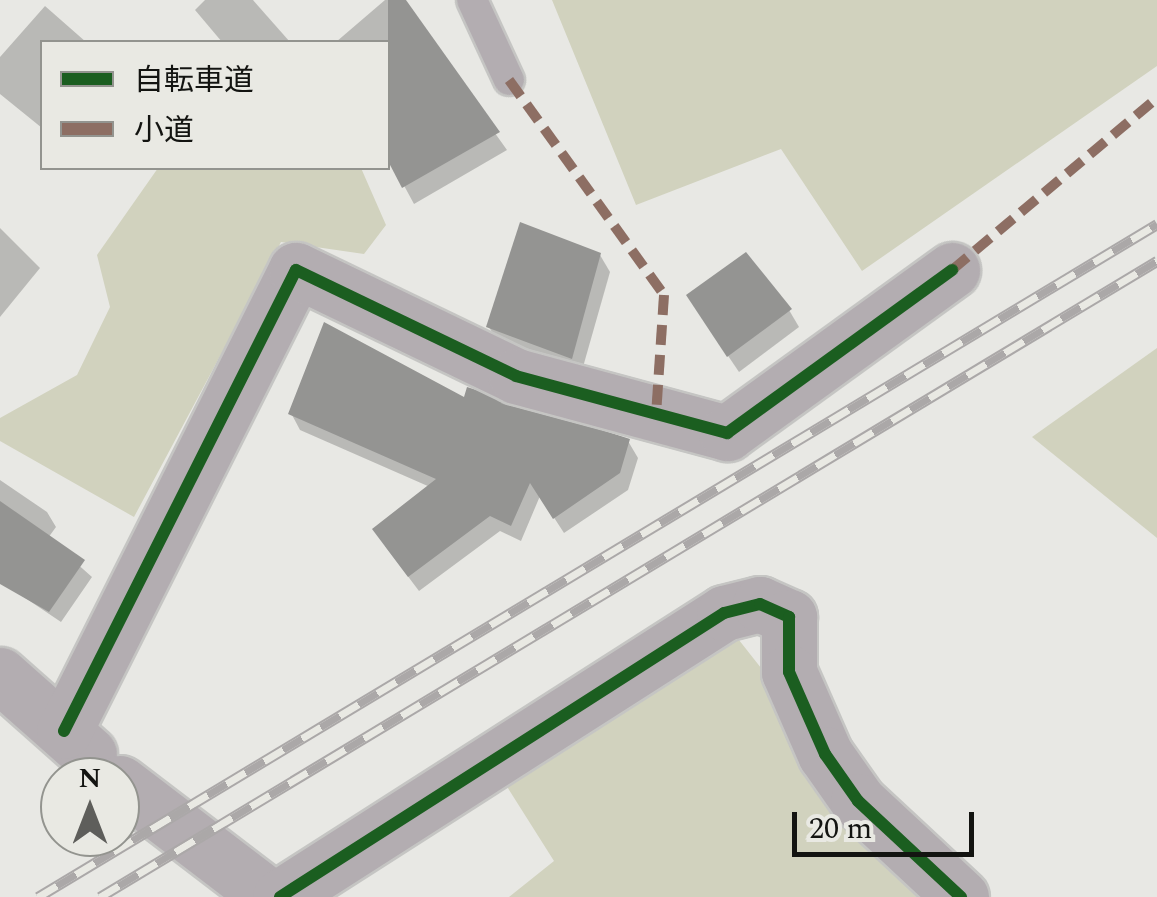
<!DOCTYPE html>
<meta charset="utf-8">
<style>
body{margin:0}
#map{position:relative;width:1157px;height:897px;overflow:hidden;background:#e8e8e4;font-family:Spectral,"Noto Sans JP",serif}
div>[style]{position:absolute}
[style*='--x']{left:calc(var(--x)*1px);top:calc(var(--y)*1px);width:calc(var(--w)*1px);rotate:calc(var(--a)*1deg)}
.green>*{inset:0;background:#d1d2be}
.shadow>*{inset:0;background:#0003}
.building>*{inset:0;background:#949492}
.roads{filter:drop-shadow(2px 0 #c5c5c3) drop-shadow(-2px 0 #c5c5c3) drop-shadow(0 2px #c5c5c3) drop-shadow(0 -2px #c5c5c3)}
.lane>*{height:30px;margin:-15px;padding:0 15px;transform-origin:15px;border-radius:15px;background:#b3adb1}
.street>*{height:55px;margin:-27.5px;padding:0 27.5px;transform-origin:27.5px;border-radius:27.5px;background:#b3adb1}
.rail>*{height:11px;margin-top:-5.5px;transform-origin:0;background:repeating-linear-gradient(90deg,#e9e9e3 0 22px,#aba8a8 0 44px);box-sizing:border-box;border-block:2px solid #aba8a8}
.quiet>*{height:10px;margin-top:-5px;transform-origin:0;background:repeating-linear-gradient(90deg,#8d6e63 0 20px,transparent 0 30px)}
.cycleway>*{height:12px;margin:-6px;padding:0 6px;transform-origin:6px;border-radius:6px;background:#1b5e20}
span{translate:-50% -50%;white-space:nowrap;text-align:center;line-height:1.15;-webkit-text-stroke:10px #e9e9e3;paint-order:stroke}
.legend{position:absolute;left:40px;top:40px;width:350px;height:130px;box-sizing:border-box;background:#e9e9e3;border:2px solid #93948f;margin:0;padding:12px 18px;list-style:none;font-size:30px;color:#131411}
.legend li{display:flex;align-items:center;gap:20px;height:50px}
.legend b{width:50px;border:2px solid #93948f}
.north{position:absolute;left:40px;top:757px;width:100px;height:100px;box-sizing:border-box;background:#e9e9e3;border:2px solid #93948f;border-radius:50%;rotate:0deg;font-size:28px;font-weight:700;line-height:40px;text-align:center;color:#131411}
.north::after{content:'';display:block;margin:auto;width:35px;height:45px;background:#5e5e5b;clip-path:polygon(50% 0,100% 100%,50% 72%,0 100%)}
.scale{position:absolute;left:792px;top:812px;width:182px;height:45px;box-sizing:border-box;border:5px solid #131411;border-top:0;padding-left:12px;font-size:30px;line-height:35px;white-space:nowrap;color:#131411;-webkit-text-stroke:8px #e9e9e3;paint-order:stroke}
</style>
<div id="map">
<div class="green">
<i style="clip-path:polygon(552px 0,1157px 0,1157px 66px,862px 271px,781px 149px,636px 205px)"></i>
<i style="clip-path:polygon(158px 168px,361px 168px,386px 225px,364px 254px,281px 242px,134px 517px,0 441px,0 418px,77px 375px,110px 307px,97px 255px)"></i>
<i style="clip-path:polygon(1157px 348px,1157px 538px,1032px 437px)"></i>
<i style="clip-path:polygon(735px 635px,765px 673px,830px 810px,925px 897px,509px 897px,554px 861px,506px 785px)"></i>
</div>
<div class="shadow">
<i style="clip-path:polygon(205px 0,253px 0,290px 42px,222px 42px,195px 10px)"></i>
<i style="clip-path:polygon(385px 0,400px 0,507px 150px,414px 204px,388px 156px,388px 42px,336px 42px)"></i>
<i style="clip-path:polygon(45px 6px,86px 42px,42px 42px,42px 128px,0 94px,0 57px)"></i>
<i style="clip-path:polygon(0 228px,40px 268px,0 317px)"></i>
<i style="clip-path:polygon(600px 255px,610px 272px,581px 374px,499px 344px,489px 327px)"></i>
<i style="clip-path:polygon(789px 310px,799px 327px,739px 372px,699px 313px)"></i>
<i style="clip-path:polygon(466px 400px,628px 441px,638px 458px,628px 490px,564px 533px,540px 496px,521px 541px,500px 531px,419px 591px,385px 546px,430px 487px,300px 430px,291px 413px)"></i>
<i style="clip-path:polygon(0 480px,47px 512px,56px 527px,48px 538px,92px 577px,61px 622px,0 581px)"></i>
</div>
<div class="building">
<i style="clip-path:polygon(388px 0,406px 0,500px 132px,402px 188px,388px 161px)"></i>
<i style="clip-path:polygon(520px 222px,601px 253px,572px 359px,486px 327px)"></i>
<i style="clip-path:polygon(746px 252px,792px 309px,727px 357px,686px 295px)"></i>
<i style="clip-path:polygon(324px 322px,464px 397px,467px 387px,630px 439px,620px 473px,553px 519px,530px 483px,511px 526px,490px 516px,408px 577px,372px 529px,436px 479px,288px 414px)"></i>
<i style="clip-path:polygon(0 501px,85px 560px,49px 612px,0 584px)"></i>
</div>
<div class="roads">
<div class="lane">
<i style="--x:472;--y:0;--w:88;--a:65.2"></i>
</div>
<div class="street">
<i style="--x:0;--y:675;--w:119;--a:41.6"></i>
<i style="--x:64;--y:731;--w:516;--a:-63.29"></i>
<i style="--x:296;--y:270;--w:244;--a:25.7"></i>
<i style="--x:516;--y:376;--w:219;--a:15.1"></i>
<i style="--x:727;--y:433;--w:278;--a:-35.9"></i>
<i style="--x:120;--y:783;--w:188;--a:37.4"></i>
<i style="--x:280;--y:897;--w:527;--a:-32.6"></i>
<i style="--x:724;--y:613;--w:37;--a:-14"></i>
<i style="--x:760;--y:604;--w:32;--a:24"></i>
<i style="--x:789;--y:617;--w:55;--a:90"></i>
<i style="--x:789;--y:672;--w:90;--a:66.3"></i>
<i style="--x:825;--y:754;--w:57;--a:54.9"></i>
<i style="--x:858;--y:801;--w:141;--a:43"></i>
</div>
</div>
<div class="rail">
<i style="--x:38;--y:897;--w:1306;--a:-31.02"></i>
<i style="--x:100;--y:897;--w:1234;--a:-31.04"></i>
</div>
<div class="quiet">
<i style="--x:509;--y:80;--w:265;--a:54.2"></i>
<i style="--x:664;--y:295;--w:119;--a:93.8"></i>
<i style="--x:952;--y:270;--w:268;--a:-40"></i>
</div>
<div class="cycleway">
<i style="--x:64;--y:731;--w:516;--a:-63.29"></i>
<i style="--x:296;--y:270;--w:244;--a:25.7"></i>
<i style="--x:516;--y:376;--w:219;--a:15.1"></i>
<i style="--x:727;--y:433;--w:278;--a:-35.9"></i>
<i style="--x:280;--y:897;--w:527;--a:-32.6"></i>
<i style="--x:724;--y:613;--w:37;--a:-14"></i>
<i style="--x:760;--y:604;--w:32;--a:24"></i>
<i style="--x:789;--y:617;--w:55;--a:90"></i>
<i style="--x:789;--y:672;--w:90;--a:66.3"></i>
<i style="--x:825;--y:754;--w:57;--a:54.9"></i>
<i style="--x:858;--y:801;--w:141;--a:43"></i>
</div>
<ul class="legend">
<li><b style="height:12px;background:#1b5e20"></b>自転車道</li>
<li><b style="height:12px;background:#8d6e63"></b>小道</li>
</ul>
<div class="north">N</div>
<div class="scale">20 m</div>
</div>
